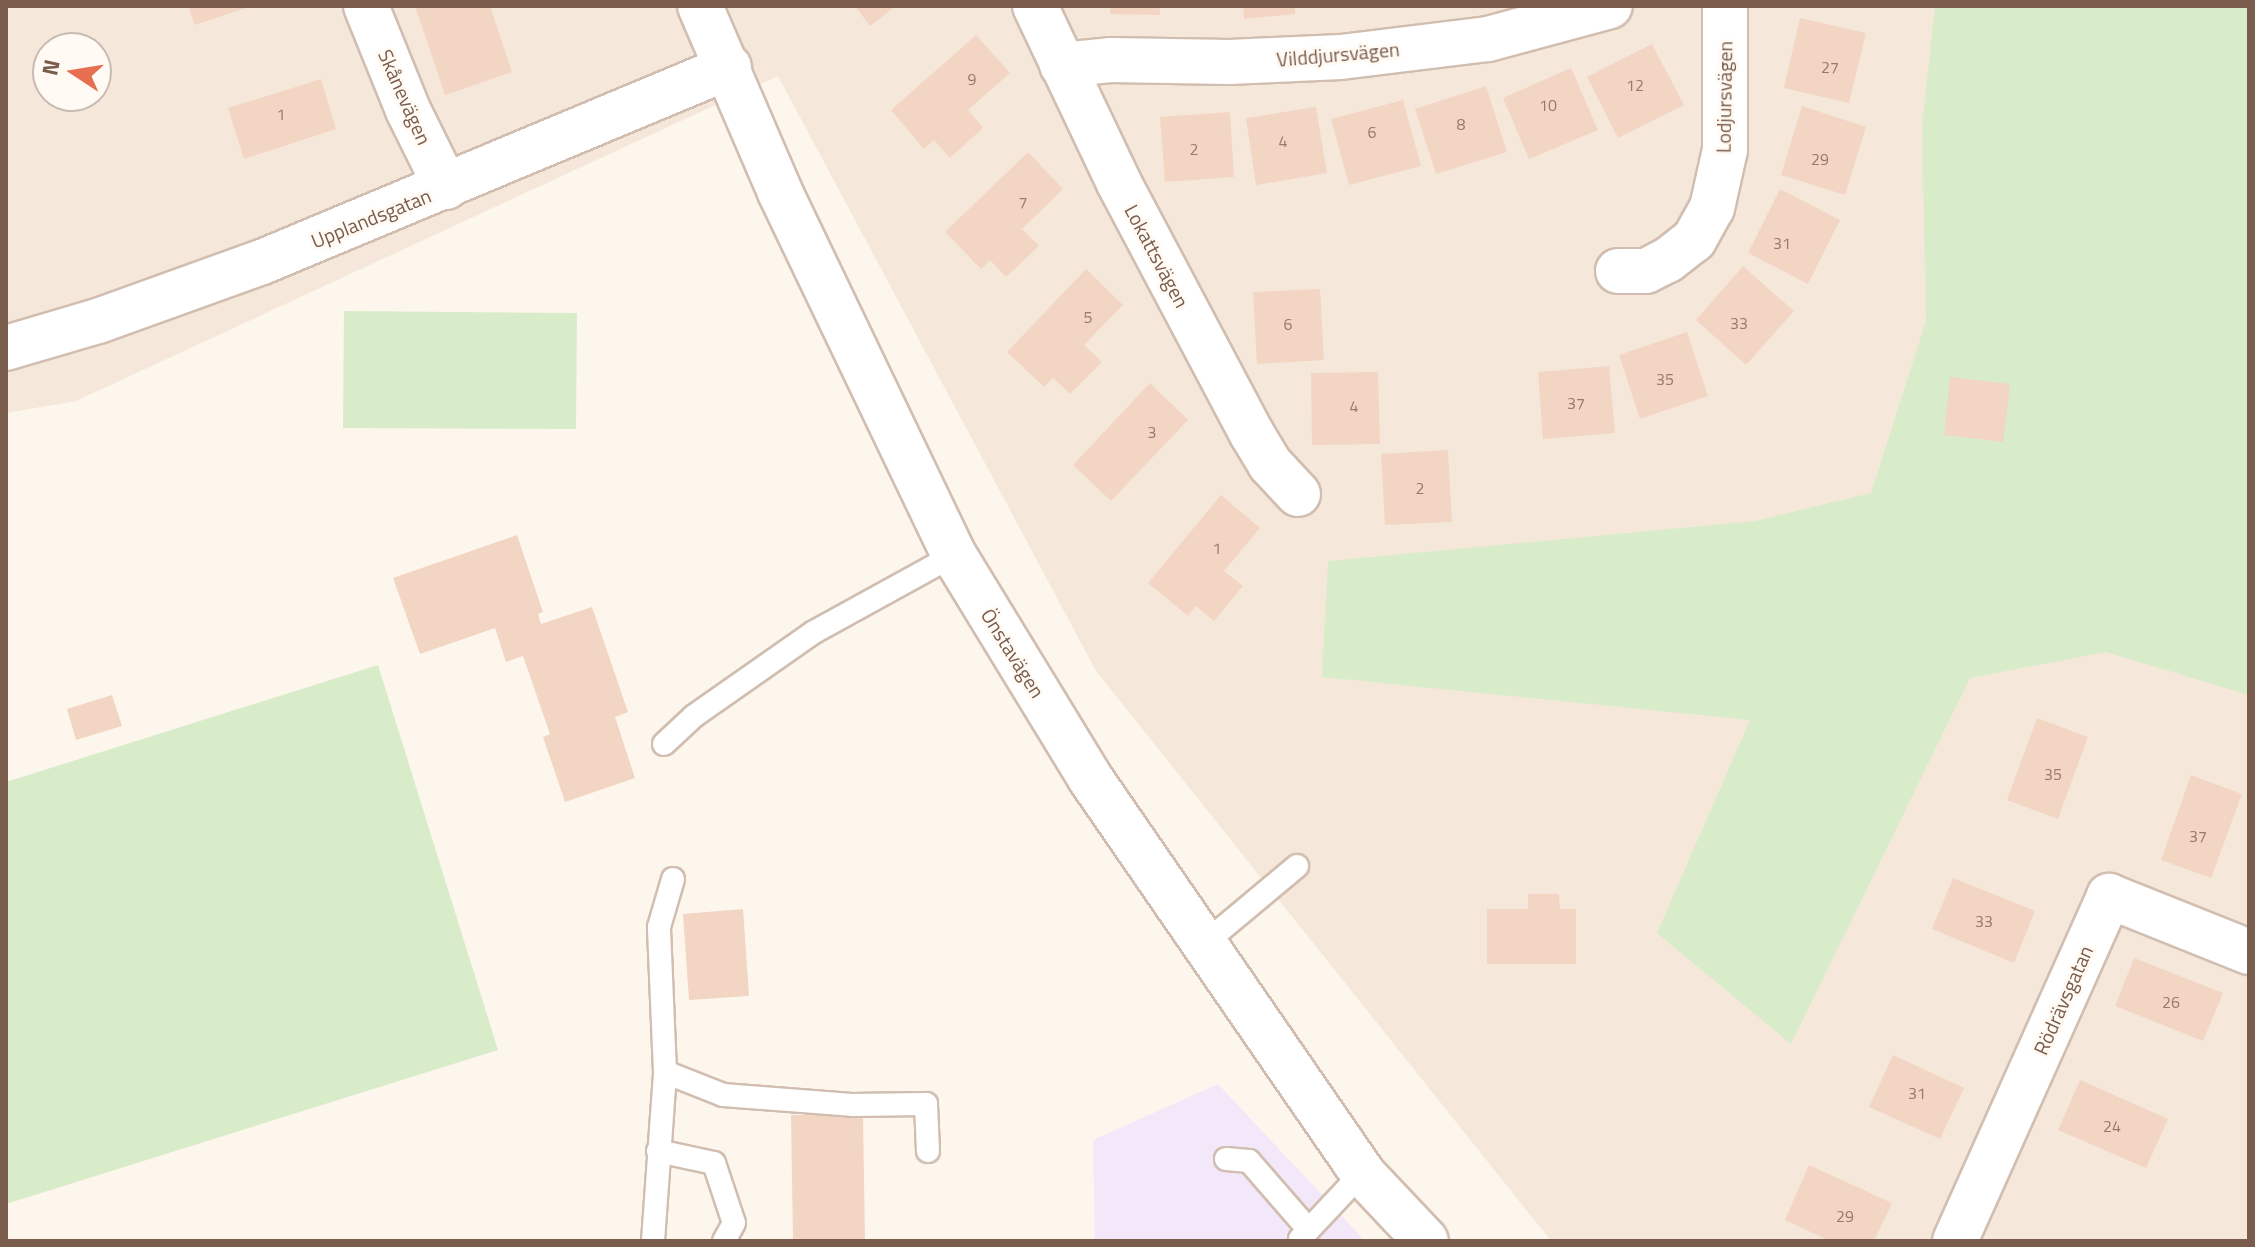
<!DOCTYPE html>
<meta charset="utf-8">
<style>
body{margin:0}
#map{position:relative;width:2255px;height:1247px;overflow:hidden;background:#fdf6ec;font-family:"Titillium Web",sans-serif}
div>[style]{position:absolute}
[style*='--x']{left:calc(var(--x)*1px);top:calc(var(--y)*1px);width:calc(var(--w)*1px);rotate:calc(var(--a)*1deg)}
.residential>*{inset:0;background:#f5e8da}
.education>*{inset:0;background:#f3e8fa}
.green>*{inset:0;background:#d8ecc9}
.building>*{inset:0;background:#f3d5c3}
.roads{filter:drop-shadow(2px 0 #d1beb0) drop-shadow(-2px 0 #d1beb0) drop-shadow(0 2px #d1beb0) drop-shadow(0 -2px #d1beb0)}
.service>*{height:22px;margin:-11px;padding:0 11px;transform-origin:11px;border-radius:11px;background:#fff}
.minor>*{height:44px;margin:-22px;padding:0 22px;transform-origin:22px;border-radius:22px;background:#fff}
.tertiary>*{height:44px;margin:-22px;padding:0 22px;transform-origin:22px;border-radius:22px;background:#fff}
span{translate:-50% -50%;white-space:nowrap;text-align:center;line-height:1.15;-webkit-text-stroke:6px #fffaf3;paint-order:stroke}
.number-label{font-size:16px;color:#987a6a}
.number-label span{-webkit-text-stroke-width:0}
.street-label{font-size:20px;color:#7a5c4d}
.frame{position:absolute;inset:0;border:8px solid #7a5c4d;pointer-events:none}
.north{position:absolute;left:32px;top:32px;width:80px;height:80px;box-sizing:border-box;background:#fffaf3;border:2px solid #cabbb1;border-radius:50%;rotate:282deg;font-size:22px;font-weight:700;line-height:32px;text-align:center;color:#7a5c4d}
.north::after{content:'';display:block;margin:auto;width:28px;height:36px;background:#e76f51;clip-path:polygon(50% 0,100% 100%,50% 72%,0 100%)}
</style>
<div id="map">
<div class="residential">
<i style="clip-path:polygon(evenodd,6px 6px,2249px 6px,2249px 1241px,1551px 1241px,1096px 671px,778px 76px,76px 401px,6px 413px,6px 6px,48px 48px,96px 48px,96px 96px,48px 96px,48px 48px)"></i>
</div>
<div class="education">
<i style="clip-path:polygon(1218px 1084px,1356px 1231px,1364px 1241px,1095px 1241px,1093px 1140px)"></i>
</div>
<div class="green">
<i style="clip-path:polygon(1935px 6px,2249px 6px,2249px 695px,2106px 652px,1970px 678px,1791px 1044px,1657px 933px,1750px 720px,1322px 677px,1328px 561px,1755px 521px,1871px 493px,1926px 321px,1922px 127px)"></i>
<i style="clip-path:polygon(344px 311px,577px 313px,576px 429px,343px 428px)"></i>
<i style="clip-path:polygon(378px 665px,498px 1050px,6px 1204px,6px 782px)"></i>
</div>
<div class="building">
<i style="clip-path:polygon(188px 6px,249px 6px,249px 7px,195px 25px)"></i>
<i style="clip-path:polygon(415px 6px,490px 6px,512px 72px,445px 95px)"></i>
<i style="clip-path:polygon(855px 6px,896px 6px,870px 26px)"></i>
<i style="clip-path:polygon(1110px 6px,1160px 6px,1160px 15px,1110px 14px)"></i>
<i style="clip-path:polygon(1243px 6px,1295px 6px,1295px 14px,1244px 19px)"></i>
<i style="clip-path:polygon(1800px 18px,1866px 33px,1849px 103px,1784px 88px)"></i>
<i style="clip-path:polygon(976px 35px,1010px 73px,968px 110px,983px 128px,950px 158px,934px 140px,924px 149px,891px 110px)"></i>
<i style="clip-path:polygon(1652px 44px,1684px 105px,1618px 138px,1587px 77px)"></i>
<i style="clip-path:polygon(1571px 68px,1598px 130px,1529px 159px,1503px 98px)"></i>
<i style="clip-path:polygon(321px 79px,336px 129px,244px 159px,228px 108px)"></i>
<i style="clip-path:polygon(1486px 86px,1507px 152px,1436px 174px,1415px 109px)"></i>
<i style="clip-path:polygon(1403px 100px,1421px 166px,1349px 185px,1331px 119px)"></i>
<i style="clip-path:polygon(1802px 106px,1866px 127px,1845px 195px,1781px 175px)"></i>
<i style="clip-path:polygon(1316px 107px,1327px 173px,1256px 185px,1246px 118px)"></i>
<i style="clip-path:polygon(1230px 112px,1234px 177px,1165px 182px,1160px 117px)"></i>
<i style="clip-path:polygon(1028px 152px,1063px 189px,1022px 229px,1039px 246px,1006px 277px,990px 260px,981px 269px,945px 232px)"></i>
<i style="clip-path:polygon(1780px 189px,1840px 220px,1808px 284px,1748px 253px)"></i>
<i style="clip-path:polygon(1743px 266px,1794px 311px,1746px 365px,1696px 320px)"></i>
<i style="clip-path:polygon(1086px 269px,1123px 305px,1084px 345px,1102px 362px,1070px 394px,1053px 378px,1044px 387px,1007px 352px)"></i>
<i style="clip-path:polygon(1320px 289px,1324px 360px,1257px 364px,1253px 292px)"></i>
<i style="clip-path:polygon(1687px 332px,1708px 396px,1640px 419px,1619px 355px)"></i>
<i style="clip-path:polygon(1609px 366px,1615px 433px,1543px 439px,1538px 372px)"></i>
<i style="clip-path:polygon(1378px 372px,1380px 444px,1312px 445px,1311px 373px)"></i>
<i style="clip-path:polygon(1950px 377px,2010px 384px,2003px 442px,1944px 435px)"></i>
<i style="clip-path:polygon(1150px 383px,1188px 420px,1111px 501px,1073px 465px)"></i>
<i style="clip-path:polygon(1448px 450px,1452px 522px,1385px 525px,1381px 454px)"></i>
<i style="clip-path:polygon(1221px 495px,1260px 528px,1224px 571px,1243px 586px,1214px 621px,1196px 606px,1188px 616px,1148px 583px)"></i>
<i style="clip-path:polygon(517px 535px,543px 612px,538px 614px,541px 624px,592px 607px,628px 712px,615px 717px,635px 778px,565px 802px,543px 737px,550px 734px,523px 656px,506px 662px,495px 628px,420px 654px,393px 578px)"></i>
<i style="clip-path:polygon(112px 695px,122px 726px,76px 740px,67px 709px)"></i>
<i style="clip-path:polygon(2037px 718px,2088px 737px,2058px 819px,2007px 800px)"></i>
<i style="clip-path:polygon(2191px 775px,2242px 794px,2211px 878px,2161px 860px)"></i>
<i style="clip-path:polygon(1953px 878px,2035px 911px,2014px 963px,1932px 929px)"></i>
<i style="clip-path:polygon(1528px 894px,1559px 894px,1560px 909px,1576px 909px,1576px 964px,1487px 964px,1487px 909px,1528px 909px)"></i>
<i style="clip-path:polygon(743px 909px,749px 996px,689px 1000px,683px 914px)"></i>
<i style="clip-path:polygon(2134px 958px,2223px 993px,2203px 1041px,2115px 1006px)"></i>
<i style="clip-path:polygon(1893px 1055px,1964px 1088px,1940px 1139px,1869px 1107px)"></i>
<i style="clip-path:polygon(2080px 1080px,2168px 1119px,2146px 1168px,2058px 1130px)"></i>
<i style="clip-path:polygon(791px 1115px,863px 1115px,865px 1241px,793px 1241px)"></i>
<i style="clip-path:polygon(1809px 1165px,1892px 1203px,1874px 1241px,1830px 1241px,1785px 1220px)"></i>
</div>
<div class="roads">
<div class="service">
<i style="--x:664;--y:744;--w:41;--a:-43"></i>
<i style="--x:694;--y:716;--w:146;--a:-35"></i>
<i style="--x:814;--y:632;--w:160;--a:-28.8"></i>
<i style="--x:1205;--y:943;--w:120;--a:-39.9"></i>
<i style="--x:665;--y:1072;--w:62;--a:21.6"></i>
<i style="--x:723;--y:1095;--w:129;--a:4.4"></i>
<i style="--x:852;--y:1105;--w:74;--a:-0.8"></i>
<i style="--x:926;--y:1104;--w:47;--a:87.6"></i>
<i style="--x:658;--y:1151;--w:57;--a:12.1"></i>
<i style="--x:714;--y:1163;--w:63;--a:71.6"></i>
<i style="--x:734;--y:1223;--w:21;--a:119"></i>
<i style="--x:1226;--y:1159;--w:23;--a:5"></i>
<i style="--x:1249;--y:1161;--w:91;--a:49"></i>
<i style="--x:1300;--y:1239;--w:91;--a:-46.8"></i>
<i style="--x:653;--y:1241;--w:169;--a:-85.9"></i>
<i style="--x:665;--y:1072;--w:145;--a:-92.4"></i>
<i style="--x:659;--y:927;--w:50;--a:-73.7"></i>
</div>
<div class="minor">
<i style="--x:366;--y:6;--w:112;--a:68"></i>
<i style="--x:408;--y:110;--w:86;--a:63.7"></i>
<i style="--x:1035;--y:6;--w:196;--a:64.6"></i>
<i style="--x:1119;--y:183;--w:284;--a:62.1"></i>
<i style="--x:1252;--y:434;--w:35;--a:59"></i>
<i style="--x:1270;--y:464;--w:41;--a:47"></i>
<i style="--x:1062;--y:65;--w:48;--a:-5.9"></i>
<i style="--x:1110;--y:60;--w:119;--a:1"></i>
<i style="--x:1229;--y:62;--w:112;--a:-2.6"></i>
<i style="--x:1341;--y:57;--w:148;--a:-7"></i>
<i style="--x:1488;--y:39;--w:126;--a:-15.1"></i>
<i style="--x:1618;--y:271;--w:28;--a:0"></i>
<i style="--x:1646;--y:271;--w:25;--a:-27"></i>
<i style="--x:1668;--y:260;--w:33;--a:-38"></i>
<i style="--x:1694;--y:240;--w:37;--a:-61"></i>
<i style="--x:1712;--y:208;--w:59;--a:-77.4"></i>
<i style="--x:1725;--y:150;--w:144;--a:-90"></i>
<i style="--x:6;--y:348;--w:96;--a:-16.4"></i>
<i style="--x:98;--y:321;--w:174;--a:-19.8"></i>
<i style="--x:262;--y:262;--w:506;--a:-22.66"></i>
<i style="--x:1955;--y:1241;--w:378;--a:-65.9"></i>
<i style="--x:2109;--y:896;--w:151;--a:21.8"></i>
</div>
<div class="tertiary">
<i style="--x:700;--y:6;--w:202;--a:66.7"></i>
<i style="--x:780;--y:192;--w:403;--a:64.4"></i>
<i style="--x:954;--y:555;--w:261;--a:58.6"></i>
<i style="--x:1090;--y:778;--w:480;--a:55.4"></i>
<i style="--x:1362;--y:1173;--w:93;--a:46.7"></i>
</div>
</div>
<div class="number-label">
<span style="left:1830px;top:67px">27</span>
<span style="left:972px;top:79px">9</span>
<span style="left:1635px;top:85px">12</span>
<span style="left:1548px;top:105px">10</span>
<span style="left:281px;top:114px">1</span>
<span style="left:1461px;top:124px">8</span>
<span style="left:1372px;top:132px">6</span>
<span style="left:1283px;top:141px">4</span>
<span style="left:1194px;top:149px">2</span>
<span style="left:1820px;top:159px">29</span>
<span style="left:1023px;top:202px">7</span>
<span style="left:1782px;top:243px">31</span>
<span style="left:1088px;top:317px">5</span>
<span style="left:1739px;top:323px">33</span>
<span style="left:1288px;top:324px">6</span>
<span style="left:1665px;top:379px">35</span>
<span style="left:1576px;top:403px">37</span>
<span style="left:1354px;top:406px">4</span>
<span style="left:1152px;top:432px">3</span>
<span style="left:1420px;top:488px">2</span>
<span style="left:1217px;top:548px">1</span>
<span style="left:2053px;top:774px">35</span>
<span style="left:2198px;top:836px">37</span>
<span style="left:1984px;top:921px">33</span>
<span style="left:2171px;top:1002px">26</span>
<span style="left:1917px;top:1093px">31</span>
<span style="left:2112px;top:1126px">24</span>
<span style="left:1845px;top:1216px">29</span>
</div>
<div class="street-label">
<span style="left:1338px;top:54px;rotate:-5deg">Vilddjursvägen</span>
<span style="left:405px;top:97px;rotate:66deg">Skånevägen</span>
<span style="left:1724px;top:97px;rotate:-89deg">Lodjursvägen</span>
<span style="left:371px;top:218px;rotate:-22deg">Upplandsgatan</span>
<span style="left:1157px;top:256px;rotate:62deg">Lokattsvägen</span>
<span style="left:1013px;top:653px;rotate:58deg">Önstavägen</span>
<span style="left:2063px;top:1000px;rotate:-66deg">Rödrävsgatan</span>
</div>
<div class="frame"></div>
<div class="north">N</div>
</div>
